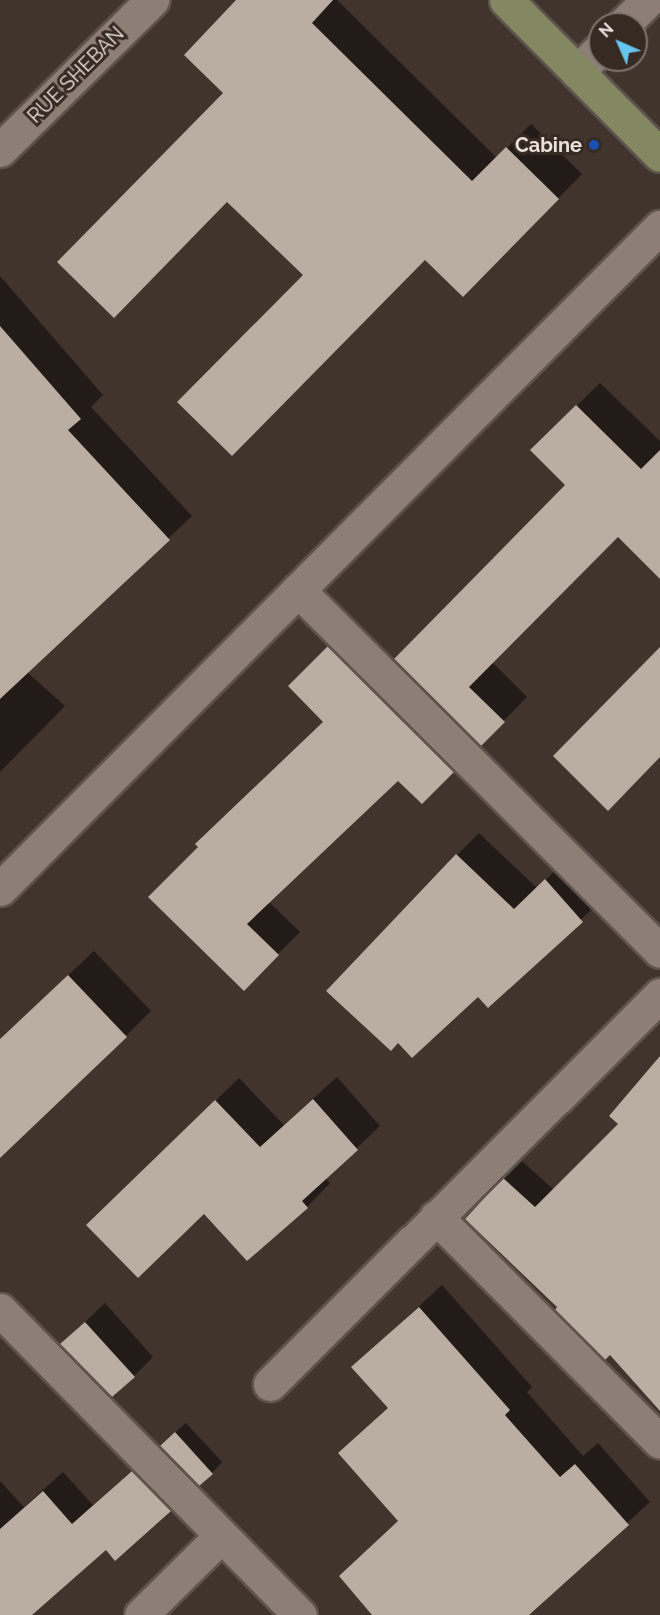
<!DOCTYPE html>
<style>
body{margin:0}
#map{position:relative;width:660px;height:1615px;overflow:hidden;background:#41342c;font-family:Raleway,sans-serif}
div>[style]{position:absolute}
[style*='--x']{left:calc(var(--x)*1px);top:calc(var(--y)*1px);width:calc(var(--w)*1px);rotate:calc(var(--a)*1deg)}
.shadow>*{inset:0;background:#0007}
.building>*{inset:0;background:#b9aea1}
.roads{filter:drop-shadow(2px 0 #5e534d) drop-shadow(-2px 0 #5e534d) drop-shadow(0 2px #5e534d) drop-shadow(0 -2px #5e534d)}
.street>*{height:33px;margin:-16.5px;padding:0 16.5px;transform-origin:16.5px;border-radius:16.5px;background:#8e7f76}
.secondary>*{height:33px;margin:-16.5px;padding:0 16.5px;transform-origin:16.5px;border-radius:16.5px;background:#838862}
.dots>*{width:16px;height:16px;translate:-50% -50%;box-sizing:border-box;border:3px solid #362a23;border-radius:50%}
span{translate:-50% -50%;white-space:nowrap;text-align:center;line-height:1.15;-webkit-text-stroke:6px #362a23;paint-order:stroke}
.street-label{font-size:20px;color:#eae2dd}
.poi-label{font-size:20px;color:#eae2dd;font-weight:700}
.right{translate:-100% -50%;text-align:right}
.north{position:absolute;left:588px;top:12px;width:60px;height:60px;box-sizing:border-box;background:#362a23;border:2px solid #7e746d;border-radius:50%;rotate:315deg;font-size:16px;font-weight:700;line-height:24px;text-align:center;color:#eae2dd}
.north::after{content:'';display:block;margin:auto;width:21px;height:27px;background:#65c5ef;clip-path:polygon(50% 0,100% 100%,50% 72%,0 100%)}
</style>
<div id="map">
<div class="shadow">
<i style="clip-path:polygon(239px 0,337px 0,497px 158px,531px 124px,582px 174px,463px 295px,425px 258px,305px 275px,225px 93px)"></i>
<i style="clip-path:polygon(0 276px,103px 395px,91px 407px,192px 516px,27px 672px,65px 706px,0 772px)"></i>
<i style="clip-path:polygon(600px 383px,660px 441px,660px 555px,618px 535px,492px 662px,527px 697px,481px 744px,396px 659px,567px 485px,532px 450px)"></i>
<i style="clip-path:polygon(351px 625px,475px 749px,422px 802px,398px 778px,269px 902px,300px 932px,266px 966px,150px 897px,325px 721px,290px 686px)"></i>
<i style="clip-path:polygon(479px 833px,537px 888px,568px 858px,604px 898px,488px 1006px,478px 995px,398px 1041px,457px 855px)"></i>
<i style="clip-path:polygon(94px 951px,151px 1011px,126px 1036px,0 1127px,0 1039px)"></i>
<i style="clip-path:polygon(660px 1058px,660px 1409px,610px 1353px,559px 1307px,504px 1179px,522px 1161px,554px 1190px,620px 1124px)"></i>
<i style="clip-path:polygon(337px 1077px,380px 1126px,325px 1178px,330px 1183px,307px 1207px,204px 1212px,111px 1202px,239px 1078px,284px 1125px)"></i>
<i style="clip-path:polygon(442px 1285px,532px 1387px,527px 1392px,583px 1456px,598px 1443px,650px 1502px,526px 1615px,383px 1615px,400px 1520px,389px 1407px,353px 1367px)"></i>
<i style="clip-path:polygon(105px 1303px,153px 1357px,134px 1376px,62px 1344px)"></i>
<i style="clip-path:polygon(186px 1423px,222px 1462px,212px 1473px,172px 1435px)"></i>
<i style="clip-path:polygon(153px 1452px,190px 1490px,115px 1558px,106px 1548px,13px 1615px,0 1615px,0 1481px,24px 1507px,63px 1472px,93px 1505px)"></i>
</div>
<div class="building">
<i style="clip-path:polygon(236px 0,333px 0,312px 23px,472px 181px,506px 147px,559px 199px,463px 297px,425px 260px,232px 456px,177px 402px,303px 275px,227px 202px,114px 318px,57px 262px,223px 93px,184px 55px)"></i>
<i style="clip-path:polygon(0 326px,81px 419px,68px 430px,170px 540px,0 699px)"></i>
<i style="clip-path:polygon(576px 405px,641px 469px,660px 450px,660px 579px,618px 537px,469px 687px,505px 722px,481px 746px,394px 659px,565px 485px,530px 450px)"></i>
<i style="clip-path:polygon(328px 646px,454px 772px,422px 804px,398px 781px,247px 924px,279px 955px,244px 991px,148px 897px,198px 847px,195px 844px,323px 722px,288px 686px)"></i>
<i style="clip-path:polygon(660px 647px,660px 757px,608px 811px,553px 756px)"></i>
<i style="clip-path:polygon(456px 854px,514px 909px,545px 879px,583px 922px,488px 1008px,478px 997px,412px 1058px,398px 1043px,391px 1051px,326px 991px)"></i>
<i style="clip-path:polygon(68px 975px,127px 1037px,0 1158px,0 1039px)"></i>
<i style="clip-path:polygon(660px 1056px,660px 1411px,610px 1355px,605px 1360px,555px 1310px,557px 1307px,465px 1219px,503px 1178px,535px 1207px,618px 1124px,609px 1116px)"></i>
<i style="clip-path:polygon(313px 1099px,358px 1150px,302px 1201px,308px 1208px,247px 1261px,204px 1214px,138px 1278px,86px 1225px,215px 1100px,260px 1147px)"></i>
<i style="clip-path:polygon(419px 1307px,510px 1410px,505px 1415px,560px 1477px,575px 1464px,629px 1525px,529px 1615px,372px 1615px,339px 1576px,398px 1521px,338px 1453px,388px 1408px,351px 1367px)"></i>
<i style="clip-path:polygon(85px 1322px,135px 1377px,112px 1397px,60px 1344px)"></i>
<i style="clip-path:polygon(175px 1432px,213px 1474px,199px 1486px,160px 1446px)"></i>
<i style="clip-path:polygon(132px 1471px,171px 1511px,115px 1561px,106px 1550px,32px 1615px,0 1615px,0 1529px,43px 1491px,72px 1524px)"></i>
</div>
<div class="roads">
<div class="street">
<i style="--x:624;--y:24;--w:34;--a:-45"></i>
<i style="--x:577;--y:72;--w:33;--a:-45"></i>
<i style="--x:0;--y:150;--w:214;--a:-44.6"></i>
<i style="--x:298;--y:590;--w:511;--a:44.92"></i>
<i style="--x:0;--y:889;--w:935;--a:-45.09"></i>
<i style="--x:436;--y:1217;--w:317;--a:45.1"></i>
<i style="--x:0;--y:1310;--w:428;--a:45.5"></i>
<i style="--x:270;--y:1384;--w:551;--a:-44.93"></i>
<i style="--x:141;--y:1615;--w:112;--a:-44.6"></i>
</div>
<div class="secondary">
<i style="--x:506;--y:0;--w:218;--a:45.2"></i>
</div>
</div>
<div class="dots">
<i style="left:594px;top:145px;background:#1a4fb4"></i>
</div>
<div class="street-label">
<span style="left:76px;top:75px;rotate:-45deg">RUE SHEBAN</span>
</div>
<div class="poi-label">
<span class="right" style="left:582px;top:145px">Cabine</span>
</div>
<div class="north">N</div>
</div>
